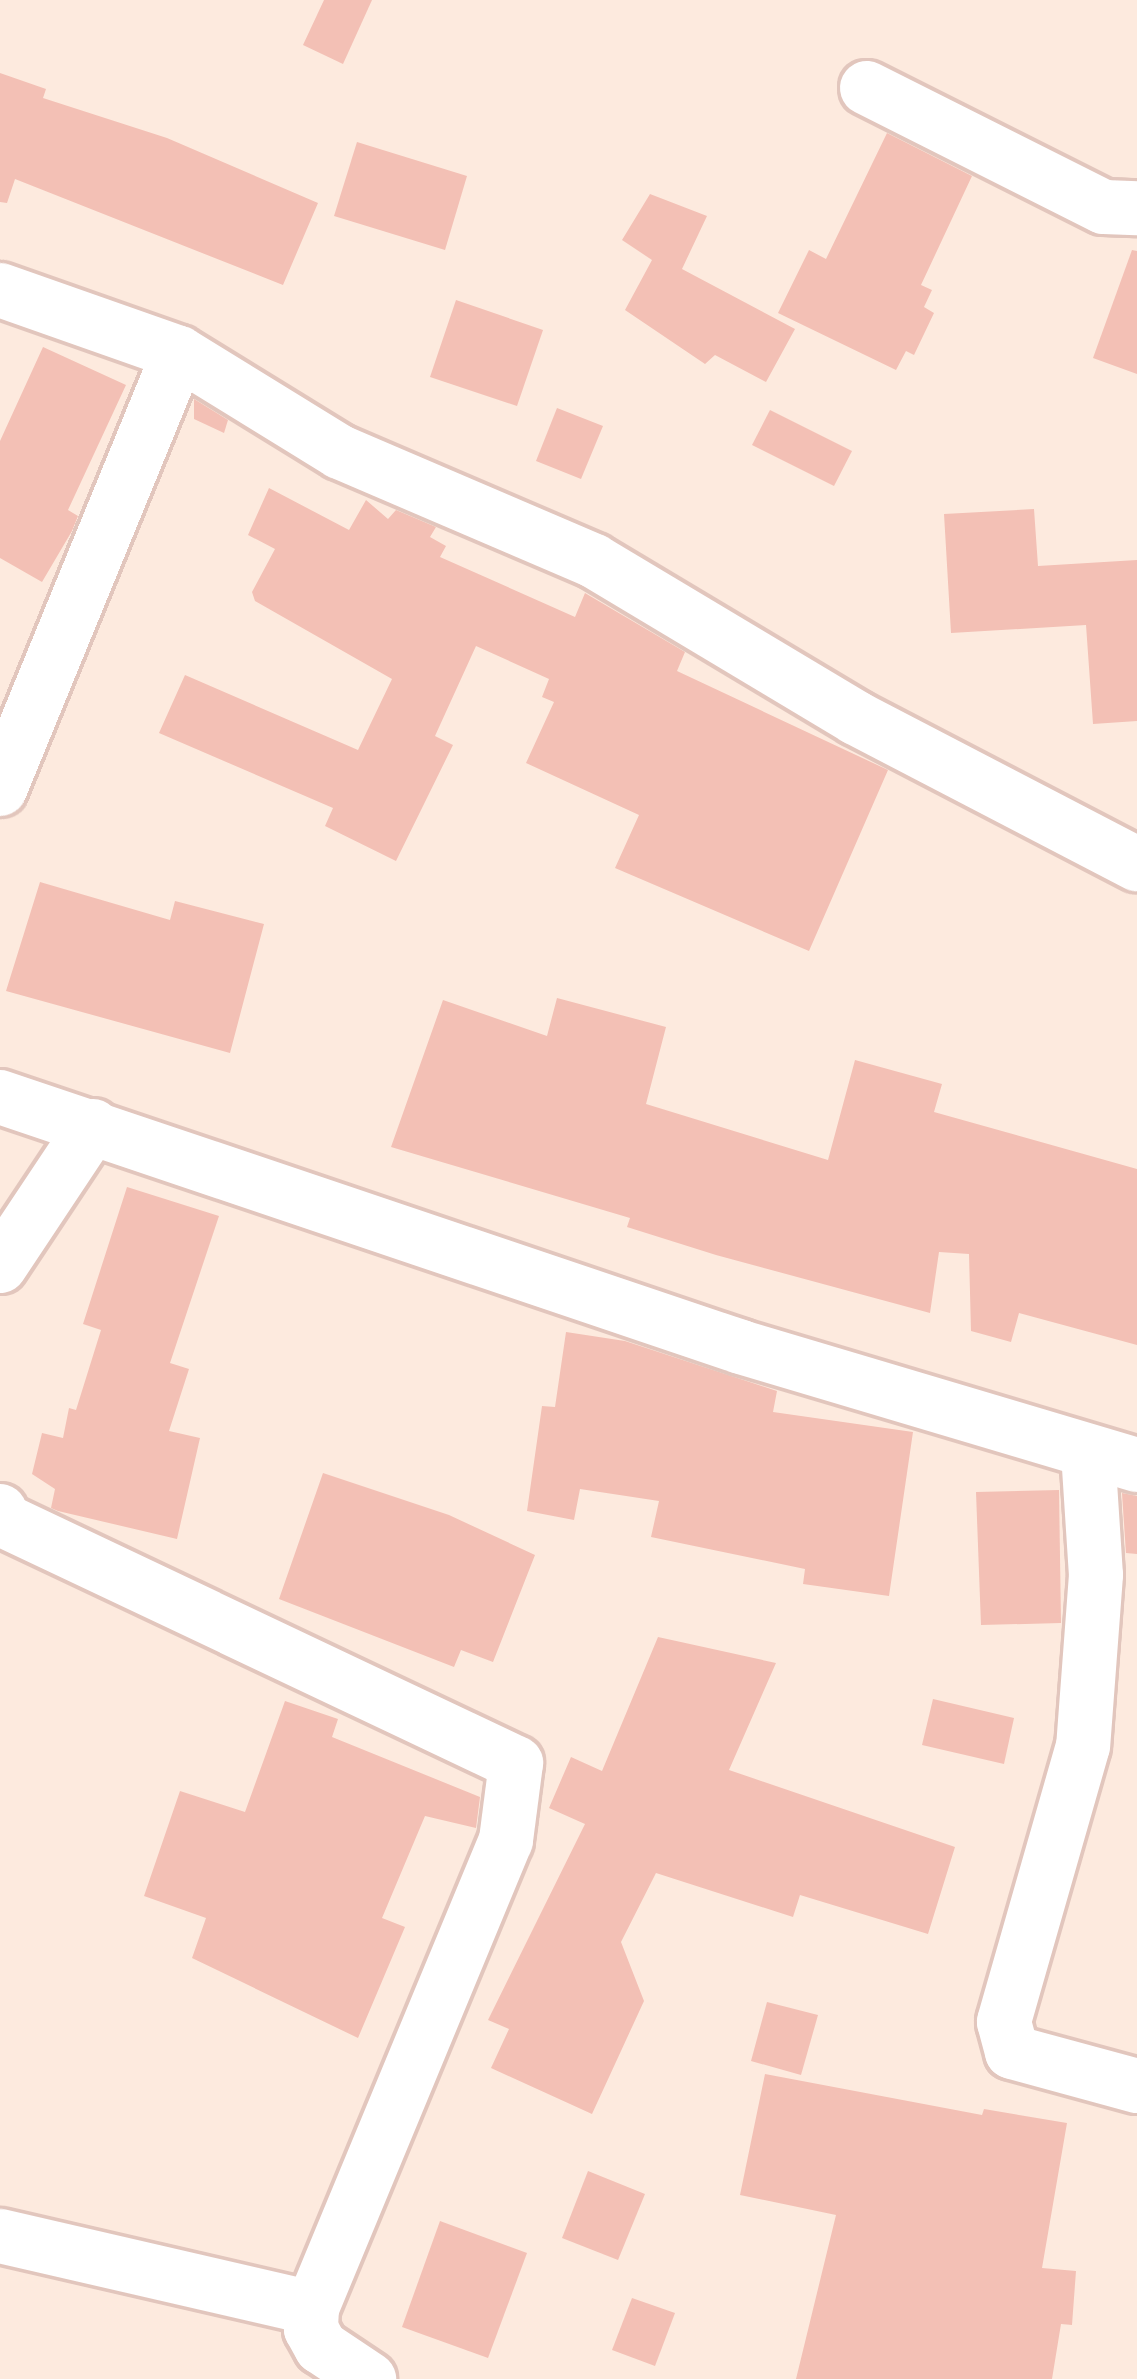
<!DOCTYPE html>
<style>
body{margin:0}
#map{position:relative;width:1137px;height:2379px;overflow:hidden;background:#fdeade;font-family:"DM Sans",sans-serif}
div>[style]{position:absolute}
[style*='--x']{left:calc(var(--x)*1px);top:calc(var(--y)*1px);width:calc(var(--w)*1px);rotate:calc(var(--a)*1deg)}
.building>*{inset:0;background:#f3c0b5}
.roads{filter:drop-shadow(3px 0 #e2c6bd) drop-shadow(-3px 0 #e2c6bd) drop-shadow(0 3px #e2c6bd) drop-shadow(0 -3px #e2c6bd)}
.minor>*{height:54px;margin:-27px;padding:0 27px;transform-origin:27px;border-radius:27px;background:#fff}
span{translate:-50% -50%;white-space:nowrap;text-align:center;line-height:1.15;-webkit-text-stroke:12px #ffefe5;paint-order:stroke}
</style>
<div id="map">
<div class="building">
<i style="clip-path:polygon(324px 0,372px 0,343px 64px,303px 45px)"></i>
<i style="clip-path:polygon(0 73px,46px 89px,43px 98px,167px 138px,318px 203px,283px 285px,15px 179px,7px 203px,0 202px)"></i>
<i style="clip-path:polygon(887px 133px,972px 176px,921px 285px,932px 290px,924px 307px,934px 313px,914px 355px,906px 351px,896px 370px,778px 313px,809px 250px,826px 259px)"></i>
<i style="clip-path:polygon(357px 142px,467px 176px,445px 250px,334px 216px)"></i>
<i style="clip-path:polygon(650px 194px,707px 216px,682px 269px,795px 329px,766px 382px,715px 355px,705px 364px,625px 310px,652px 260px,622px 240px)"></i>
<i style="clip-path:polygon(1132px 250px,1137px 251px,1137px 374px,1093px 358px)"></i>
<i style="clip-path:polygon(456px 300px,543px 330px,517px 406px,430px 377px)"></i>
<i style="clip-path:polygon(43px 347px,126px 385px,68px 510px,78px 516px,72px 531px,42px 582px,0 558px,0 441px)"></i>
<i style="clip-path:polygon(194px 399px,228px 420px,224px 433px,194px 419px)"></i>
<i style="clip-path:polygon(557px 408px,603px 426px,581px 479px,536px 461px)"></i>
<i style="clip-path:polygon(770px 410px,852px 451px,834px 486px,752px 445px)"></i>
<i style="clip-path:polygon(269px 488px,349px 530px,366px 500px,388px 519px,396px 510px,436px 527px,430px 537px,446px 546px,440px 557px,575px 617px,585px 593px,590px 596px,685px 652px,677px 671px,888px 770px,809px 951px,615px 868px,639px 815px,526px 763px,554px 702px,542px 697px,549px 679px,476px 646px,435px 736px,453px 745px,396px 861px,325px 826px,333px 808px,159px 733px,185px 675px,358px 750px,392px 679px,255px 601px,252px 592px,275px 549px,248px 535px)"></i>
<i style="clip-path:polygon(1034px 509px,1038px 566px,1137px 560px,1137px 721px,1093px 724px,1086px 625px,951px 633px,944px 514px)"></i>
<i style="clip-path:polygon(40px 882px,170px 920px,175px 901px,264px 924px,230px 1053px,6px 991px)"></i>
<i style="clip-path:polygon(557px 998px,666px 1027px,646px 1104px,828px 1160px,855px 1060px,942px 1084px,934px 1112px,1137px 1169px,1137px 1345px,1019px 1313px,1011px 1342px,971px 1331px,969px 1254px,939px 1252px,930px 1313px,716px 1255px,627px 1227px,630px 1218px,391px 1147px,443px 1000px,547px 1036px)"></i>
<i style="clip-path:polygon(127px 1187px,219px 1216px,170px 1363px,189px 1369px,169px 1431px,200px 1438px,177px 1539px,58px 1511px,51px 1508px,55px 1489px,32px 1474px,42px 1433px,63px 1438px,69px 1408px,76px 1410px,101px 1330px,83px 1324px)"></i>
<i style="clip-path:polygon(566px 1332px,625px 1341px,777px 1391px,773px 1412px,913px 1432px,889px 1596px,803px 1584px,805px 1569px,651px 1537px,659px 1501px,580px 1489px,574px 1520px,527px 1511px,542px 1406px,555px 1407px)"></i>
<i style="clip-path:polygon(323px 1473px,449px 1515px,535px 1555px,493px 1662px,461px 1650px,454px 1667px,279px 1599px)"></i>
<i style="clip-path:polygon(1059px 1490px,1061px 1623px,981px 1625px,976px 1492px)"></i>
<i style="clip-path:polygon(1122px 1493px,1137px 1496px,1137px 1554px,1126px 1553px)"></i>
<i style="clip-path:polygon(658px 1637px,776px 1663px,729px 1770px,955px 1847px,928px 1934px,800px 1895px,793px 1917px,656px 1873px,621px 1942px,644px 2001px,592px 2114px,491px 2068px,509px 2029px,488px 2020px,585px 1824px,549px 1808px,571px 1757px,602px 1771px)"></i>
<i style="clip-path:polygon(933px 1699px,1014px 1718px,1004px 1764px,922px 1745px)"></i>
<i style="clip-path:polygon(285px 1701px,338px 1719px,332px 1737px,480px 1797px,476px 1828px,425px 1816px,382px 1918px,405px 1927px,358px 2038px,192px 1958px,206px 1918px,144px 1896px,180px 1791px,245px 1812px)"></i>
<i style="clip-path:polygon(767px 2002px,818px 2015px,801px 2075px,751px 2061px)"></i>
<i style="clip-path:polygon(765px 2074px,982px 2115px,984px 2109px,1067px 2123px,1042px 2268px,1076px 2271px,1072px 2325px,1061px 2324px,1052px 2379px,796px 2379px,836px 2215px,740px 2195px)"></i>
<i style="clip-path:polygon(588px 2171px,645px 2194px,618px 2260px,562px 2238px)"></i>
<i style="clip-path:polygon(440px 2221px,527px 2253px,488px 2358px,402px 2327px)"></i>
<i style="clip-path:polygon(632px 2298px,675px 2313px,655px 2366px,612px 2350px)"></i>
</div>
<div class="roads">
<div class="minor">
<i style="--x:867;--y:88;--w:265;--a:26.7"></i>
<i style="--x:1104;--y:207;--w:33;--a:2"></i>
<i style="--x:0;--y:290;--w:190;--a:19.4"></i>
<i style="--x:179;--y:353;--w:189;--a:31.6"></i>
<i style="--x:340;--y:452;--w:276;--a:23.2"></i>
<i style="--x:594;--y:561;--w:305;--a:30.9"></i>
<i style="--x:856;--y:718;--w:317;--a:27.5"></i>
<i style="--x:0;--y:789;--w:471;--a:-67.7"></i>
<i style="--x:0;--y:1097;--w:782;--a:18.64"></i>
<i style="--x:741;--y:1347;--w:413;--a:16.6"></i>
<i style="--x:0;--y:1266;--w:168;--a:-56.4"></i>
<i style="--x:1088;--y:1452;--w:123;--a:86.3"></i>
<i style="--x:1096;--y:1575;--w:171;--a:94.3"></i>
<i style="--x:1083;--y:1746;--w:287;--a:106"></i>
<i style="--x:1004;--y:2022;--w:31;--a:75"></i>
<i style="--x:1012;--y:2052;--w:130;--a:15.2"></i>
<i style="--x:0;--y:1511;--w:8;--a:83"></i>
<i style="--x:1;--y:1519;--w:570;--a:25.35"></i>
<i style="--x:516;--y:1763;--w:78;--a:97.4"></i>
<i style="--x:506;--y:1840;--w:507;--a:112.52"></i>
<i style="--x:312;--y:2308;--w:21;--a:93"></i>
<i style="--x:311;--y:2329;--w:21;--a:61"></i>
<i style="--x:321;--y:2347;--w:58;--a:33.7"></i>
<i style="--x:0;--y:2236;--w:320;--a:13"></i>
</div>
</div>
</div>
